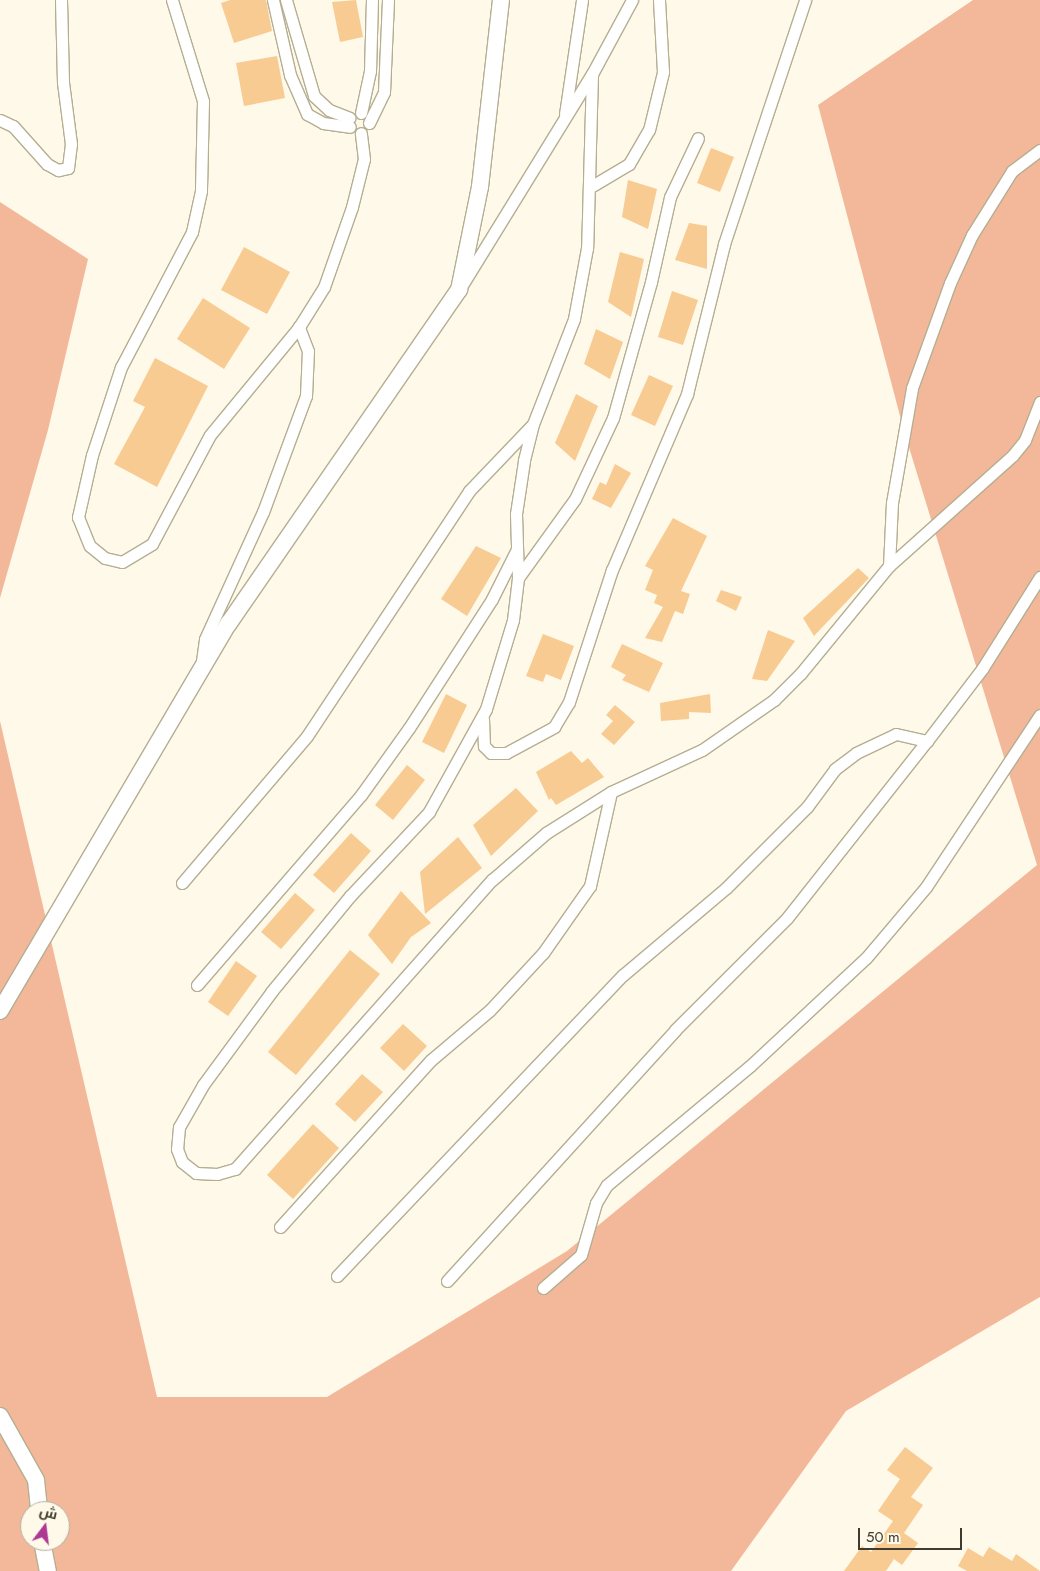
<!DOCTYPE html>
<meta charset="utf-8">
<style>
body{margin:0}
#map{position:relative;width:1040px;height:1571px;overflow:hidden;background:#fef9e8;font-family:Jost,Cairo,sans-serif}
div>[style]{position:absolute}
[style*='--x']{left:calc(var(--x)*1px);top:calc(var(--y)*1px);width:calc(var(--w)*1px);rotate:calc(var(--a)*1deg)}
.green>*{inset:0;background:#f3b89a}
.building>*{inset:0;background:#f8cb93}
.roads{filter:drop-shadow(1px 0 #b5ae92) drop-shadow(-1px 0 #b5ae92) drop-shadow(0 1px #b5ae92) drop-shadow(0 -1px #b5ae92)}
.minor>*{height:11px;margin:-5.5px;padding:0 5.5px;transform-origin:5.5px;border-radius:5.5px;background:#fff}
.secondary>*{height:16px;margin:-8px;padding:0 8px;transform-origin:8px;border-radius:8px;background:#fff}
span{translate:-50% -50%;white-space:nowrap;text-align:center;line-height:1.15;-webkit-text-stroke:4.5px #fef9e8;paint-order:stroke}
.north{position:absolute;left:20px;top:1501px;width:50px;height:50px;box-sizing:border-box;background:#fef9e8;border:1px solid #b1ad9e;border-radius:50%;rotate:15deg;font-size:14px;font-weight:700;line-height:20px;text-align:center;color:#3e3b30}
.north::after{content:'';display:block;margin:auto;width:18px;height:22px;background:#ac3992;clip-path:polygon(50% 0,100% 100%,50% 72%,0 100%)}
.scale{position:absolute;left:858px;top:1528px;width:104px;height:22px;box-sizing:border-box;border:2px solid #3e3b30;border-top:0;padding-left:6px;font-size:15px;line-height:18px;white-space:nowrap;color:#3e3b30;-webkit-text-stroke:4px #fef9e8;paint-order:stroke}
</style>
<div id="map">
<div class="green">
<i style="clip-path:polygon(evenodd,973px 0,1040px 0,1040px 1297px,846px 1411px,731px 1571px,0 1571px,0 721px,157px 1397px,327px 1397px,567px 1251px,1037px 865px,904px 431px,818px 105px,973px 0,30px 1511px,60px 1511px,60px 1541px,30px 1541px,30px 1511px)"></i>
<i style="clip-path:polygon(0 202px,88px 259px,48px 430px,0 598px)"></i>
</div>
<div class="building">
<i style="clip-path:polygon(230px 0,266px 0,272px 31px,234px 43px,221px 3px)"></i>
<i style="clip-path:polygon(356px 0,363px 37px,340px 42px,332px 2px)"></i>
<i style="clip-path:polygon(277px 56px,285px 98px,244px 106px,236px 63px)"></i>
<i style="clip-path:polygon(711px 148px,734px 157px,720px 192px,697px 183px)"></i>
<i style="clip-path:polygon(628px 180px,657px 189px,648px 229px,622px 217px)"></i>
<i style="clip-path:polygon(689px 223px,707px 226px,707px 269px,675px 260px)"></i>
<i style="clip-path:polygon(244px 247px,290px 272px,267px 314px,221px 290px)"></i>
<i style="clip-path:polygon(620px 252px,644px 259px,631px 317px,608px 302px)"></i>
<i style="clip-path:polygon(672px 291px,698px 300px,683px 345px,658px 337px)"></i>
<i style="clip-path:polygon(203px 298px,250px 328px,224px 369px,177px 339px)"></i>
<i style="clip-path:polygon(596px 329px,623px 342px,610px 379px,584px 364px)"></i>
<i style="clip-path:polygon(155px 358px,208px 386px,157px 487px,114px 464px,145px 407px,133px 401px)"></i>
<i style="clip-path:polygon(649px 375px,673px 386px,655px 426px,631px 415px)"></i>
<i style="clip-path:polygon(576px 394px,598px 406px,575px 461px,555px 443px)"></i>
<i style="clip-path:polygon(615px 464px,631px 473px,611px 508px,592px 499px,600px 482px,606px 485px)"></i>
<i style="clip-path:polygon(673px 518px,707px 536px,681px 591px,690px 594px,683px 614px,675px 611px,662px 642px,645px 638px,663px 607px,654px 603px,657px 595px,645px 590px,653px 570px,645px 566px)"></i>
<i style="clip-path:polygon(476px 546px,501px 558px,467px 616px,441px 599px)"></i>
<i style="clip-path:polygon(858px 568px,869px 578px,814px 636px,803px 618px)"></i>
<i style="clip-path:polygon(721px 590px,742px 597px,736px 611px,716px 601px)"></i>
<i style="clip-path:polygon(768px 630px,795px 641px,767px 681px,752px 679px)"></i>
<i style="clip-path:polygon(543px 634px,574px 646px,561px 680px,546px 674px,543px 682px,526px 676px)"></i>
<i style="clip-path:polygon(622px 644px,663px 663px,649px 692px,622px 680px,626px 675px,611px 667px)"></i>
<i style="clip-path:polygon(446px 694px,467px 705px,444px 753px,422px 742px)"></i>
<i style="clip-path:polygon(710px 694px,711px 713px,689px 712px,689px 719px,661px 721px,660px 703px)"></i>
<i style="clip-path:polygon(615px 705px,635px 722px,614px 745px,601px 734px,613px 721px,606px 715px)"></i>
<i style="clip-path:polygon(571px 751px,582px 763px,588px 758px,604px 777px,556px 805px,551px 798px,549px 800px,536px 772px)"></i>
<i style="clip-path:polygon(407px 765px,425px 780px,393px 820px,375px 805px)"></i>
<i style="clip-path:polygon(516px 788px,538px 811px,491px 856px,473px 825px)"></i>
<i style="clip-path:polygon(351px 833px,371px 851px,334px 893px,313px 875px)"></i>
<i style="clip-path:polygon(458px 837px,482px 868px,425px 914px,420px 872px)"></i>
<i style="clip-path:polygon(401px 891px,431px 923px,411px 937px,392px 964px,368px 935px)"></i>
<i style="clip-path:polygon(295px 893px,315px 910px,281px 949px,261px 932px)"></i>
<i style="clip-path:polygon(350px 950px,380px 974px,296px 1075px,268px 1052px)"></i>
<i style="clip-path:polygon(236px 961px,257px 976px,228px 1016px,208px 1002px)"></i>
<i style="clip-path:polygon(403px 1024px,427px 1046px,404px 1071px,380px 1048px)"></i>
<i style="clip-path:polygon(362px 1074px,383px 1092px,355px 1122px,335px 1104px)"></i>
<i style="clip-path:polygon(313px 1124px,339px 1148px,293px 1199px,267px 1175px)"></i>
<i style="clip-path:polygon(905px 1447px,933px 1468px,911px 1497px,923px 1505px,904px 1533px,918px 1543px,902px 1565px,894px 1559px,886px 1571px,844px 1571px,862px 1546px,871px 1552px,893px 1521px,878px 1511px,900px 1479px,887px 1470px)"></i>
<i style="clip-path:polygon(989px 1547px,1012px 1561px,1016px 1554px,1040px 1571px,967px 1571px,958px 1566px,968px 1548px,983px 1557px)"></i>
</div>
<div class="roads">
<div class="minor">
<i style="--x:172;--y:0;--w:106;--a:72.9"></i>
<i style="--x:203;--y:101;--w:90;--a:91.3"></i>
<i style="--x:201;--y:191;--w:42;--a:102.4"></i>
<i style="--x:192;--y:232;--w:153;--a:117.7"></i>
<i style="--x:121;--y:367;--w:93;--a:108.2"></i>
<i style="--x:92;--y:455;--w:64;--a:102.7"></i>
<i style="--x:78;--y:517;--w:31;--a:68"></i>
<i style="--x:90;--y:546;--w:19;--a:39"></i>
<i style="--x:105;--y:558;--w:17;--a:13"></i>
<i style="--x:122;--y:562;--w:35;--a:-31"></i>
<i style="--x:152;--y:544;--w:123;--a:-62"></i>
<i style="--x:210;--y:435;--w:140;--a:-50.5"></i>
<i style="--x:299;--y:327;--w:47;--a:-58"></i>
<i style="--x:324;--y:287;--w:85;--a:-70.7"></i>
<i style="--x:352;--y:207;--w:49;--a:-76"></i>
<i style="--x:364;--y:159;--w:26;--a:-97"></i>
<i style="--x:273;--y:0;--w:77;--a:77.2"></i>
<i style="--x:290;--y:75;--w:43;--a:66.4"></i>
<i style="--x:307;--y:114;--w:18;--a:29"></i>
<i style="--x:323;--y:123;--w:27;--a:8"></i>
<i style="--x:286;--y:0;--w:100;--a:73.7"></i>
<i style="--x:314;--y:96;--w:21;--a:43"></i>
<i style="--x:329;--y:110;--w:22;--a:21"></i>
<i style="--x:592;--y:74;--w:174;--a:91.6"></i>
<i style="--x:587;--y:248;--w:72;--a:100.4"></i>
<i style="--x:574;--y:319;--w:113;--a:111.3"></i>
<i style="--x:533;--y:424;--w:38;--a:104"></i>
<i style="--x:524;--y:461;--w:54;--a:98.6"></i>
<i style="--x:516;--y:514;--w:64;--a:88.2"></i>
<i style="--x:518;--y:578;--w:42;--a:96.8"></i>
<i style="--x:513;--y:620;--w:93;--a:106.9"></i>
<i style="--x:486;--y:709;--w:118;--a:119"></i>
<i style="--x:429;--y:812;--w:115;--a:133.2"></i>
<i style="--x:350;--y:896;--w:123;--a:129.4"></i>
<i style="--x:272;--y:991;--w:117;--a:126.3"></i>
<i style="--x:203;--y:1085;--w:48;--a:119.7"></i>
<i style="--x:179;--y:1127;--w:22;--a:95"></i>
<i style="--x:177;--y:1149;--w:14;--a:69"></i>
<i style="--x:182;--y:1162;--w:18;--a:38"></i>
<i style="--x:196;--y:1173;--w:21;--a:3"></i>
<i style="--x:217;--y:1174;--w:19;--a:-16"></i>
<i style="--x:235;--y:1169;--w:387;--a:-48.4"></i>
<i style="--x:492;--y:880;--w:72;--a:-41"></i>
<i style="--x:546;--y:833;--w:77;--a:-32.2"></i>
<i style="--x:611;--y:792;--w:100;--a:-24.8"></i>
<i style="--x:702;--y:750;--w:88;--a:-34.8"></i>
<i style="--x:774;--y:700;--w:38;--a:-45"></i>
<i style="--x:801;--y:673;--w:139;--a:-50.6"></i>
<i style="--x:889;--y:566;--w:166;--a:-41.8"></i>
<i style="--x:1013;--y:455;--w:19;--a:-51"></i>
<i style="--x:1025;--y:440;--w:41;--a:-68.5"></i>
<i style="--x:361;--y:113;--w:43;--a:-77.9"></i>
<i style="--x:370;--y:71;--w:71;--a:-88.4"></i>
<i style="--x:565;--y:114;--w:115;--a:-81.5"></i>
<i style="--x:0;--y:120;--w:14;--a:25"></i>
<i style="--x:13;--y:126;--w:51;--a:48.2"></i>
<i style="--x:47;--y:164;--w:13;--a:29"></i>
<i style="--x:58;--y:170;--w:10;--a:-11"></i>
<i style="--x:68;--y:168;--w:24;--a:-83"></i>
<i style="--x:71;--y:144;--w:63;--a:-97.4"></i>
<i style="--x:63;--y:82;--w:82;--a:-91.4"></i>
<i style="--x:369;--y:123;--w:34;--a:-64"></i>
<i style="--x:384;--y:92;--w:92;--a:-87.5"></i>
<i style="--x:592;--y:186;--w:43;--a:-30.7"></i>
<i style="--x:629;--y:164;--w:39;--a:-60"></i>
<i style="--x:649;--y:130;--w:60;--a:-76.4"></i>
<i style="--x:663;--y:72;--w:72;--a:-93.2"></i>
<i style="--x:464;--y:282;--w:244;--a:-58.4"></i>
<i style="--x:592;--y:74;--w:84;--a:-61.6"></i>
<i style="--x:889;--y:566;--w:63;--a:-87.3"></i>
<i style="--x:892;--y:503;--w:117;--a:-80.1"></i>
<i style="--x:912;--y:388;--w:112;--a:-70.1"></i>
<i style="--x:950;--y:283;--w:53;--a:-65.4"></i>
<i style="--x:972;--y:235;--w:75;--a:-58"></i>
<i style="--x:1012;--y:171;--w:35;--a:-37"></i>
<i style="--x:518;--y:578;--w:97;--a:-54.2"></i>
<i style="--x:575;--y:499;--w:89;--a:-64.9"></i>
<i style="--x:613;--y:418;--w:141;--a:-74.4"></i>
<i style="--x:651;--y:282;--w:87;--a:-77.4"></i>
<i style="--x:670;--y:197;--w:65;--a:-64.6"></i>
<i style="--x:201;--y:668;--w:29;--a:-82"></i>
<i style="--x:205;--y:639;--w:140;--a:-65.5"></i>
<i style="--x:263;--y:512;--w:124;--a:-69.7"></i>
<i style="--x:306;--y:396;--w:45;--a:-87.5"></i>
<i style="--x:308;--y:351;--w:26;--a:-111"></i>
<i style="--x:483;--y:719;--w:27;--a:88"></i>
<i style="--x:484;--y:746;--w:10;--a:45"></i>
<i style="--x:491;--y:753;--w:15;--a:0"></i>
<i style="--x:506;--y:753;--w:55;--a:-28.4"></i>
<i style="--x:554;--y:727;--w:29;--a:-59"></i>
<i style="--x:569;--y:702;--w:139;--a:-72"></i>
<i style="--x:612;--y:570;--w:191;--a:-66.9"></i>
<i style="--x:687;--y:394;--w:154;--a:-76.1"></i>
<i style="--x:724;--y:244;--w:257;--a:-71.6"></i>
<i style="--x:182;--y:883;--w:193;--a:-49.6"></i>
<i style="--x:307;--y:736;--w:294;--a:-56.5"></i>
<i style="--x:469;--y:491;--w:91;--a:-46.3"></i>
<i style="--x:197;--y:985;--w:251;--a:-49.2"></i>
<i style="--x:361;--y:795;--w:82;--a:-54.4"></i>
<i style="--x:409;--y:728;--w:153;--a:-57.2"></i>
<i style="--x:492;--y:599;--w:54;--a:-63.4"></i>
<i style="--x:280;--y:1227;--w:225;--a:-47.9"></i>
<i style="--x:431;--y:1060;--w:77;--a:-40.3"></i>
<i style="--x:490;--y:1010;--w:78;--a:-47.1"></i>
<i style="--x:543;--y:953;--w:82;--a:-55"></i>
<i style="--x:590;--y:886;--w:96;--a:-77.4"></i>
<i style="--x:337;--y:1276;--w:415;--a:-46.5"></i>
<i style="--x:623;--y:975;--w:135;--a:-40.2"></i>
<i style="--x:726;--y:888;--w:115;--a:-45"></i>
<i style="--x:807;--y:807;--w:47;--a:-53.6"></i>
<i style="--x:835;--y:769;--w:26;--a:-37"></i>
<i style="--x:856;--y:753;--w:44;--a:-25.4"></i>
<i style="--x:896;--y:734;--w:32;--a:13"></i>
<i style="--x:927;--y:741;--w:91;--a:-52.6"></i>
<i style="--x:982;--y:669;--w:109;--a:-57.8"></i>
<i style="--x:447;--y:1281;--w:339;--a:-47.7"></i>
<i style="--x:675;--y:1030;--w:158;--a:-45"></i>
<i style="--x:787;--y:918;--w:226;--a:-51.7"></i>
<i style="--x:543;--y:1288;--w:50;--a:-41"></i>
<i style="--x:581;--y:1255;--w:54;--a:-73.9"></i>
<i style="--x:596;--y:1203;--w:21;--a:-59"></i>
<i style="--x:607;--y:1185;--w:186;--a:-39.8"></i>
<i style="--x:750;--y:1066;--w:158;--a:-43"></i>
<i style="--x:866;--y:958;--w:93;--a:-49.8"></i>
<i style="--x:926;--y:887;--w:206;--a:-56.5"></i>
</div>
<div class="secondary">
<i style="--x:0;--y:1011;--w:451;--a:-59.5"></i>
<i style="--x:229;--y:623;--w:405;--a:-55.4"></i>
<i style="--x:459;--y:290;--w:105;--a:-78.5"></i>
<i style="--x:480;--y:187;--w:188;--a:-83.6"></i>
<i style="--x:0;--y:1416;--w:73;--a:60.6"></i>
<i style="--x:36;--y:1480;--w:31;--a:84"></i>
<i style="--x:42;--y:1541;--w:31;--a:79"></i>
</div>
</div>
<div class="north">ش</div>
<div class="scale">50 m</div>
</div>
